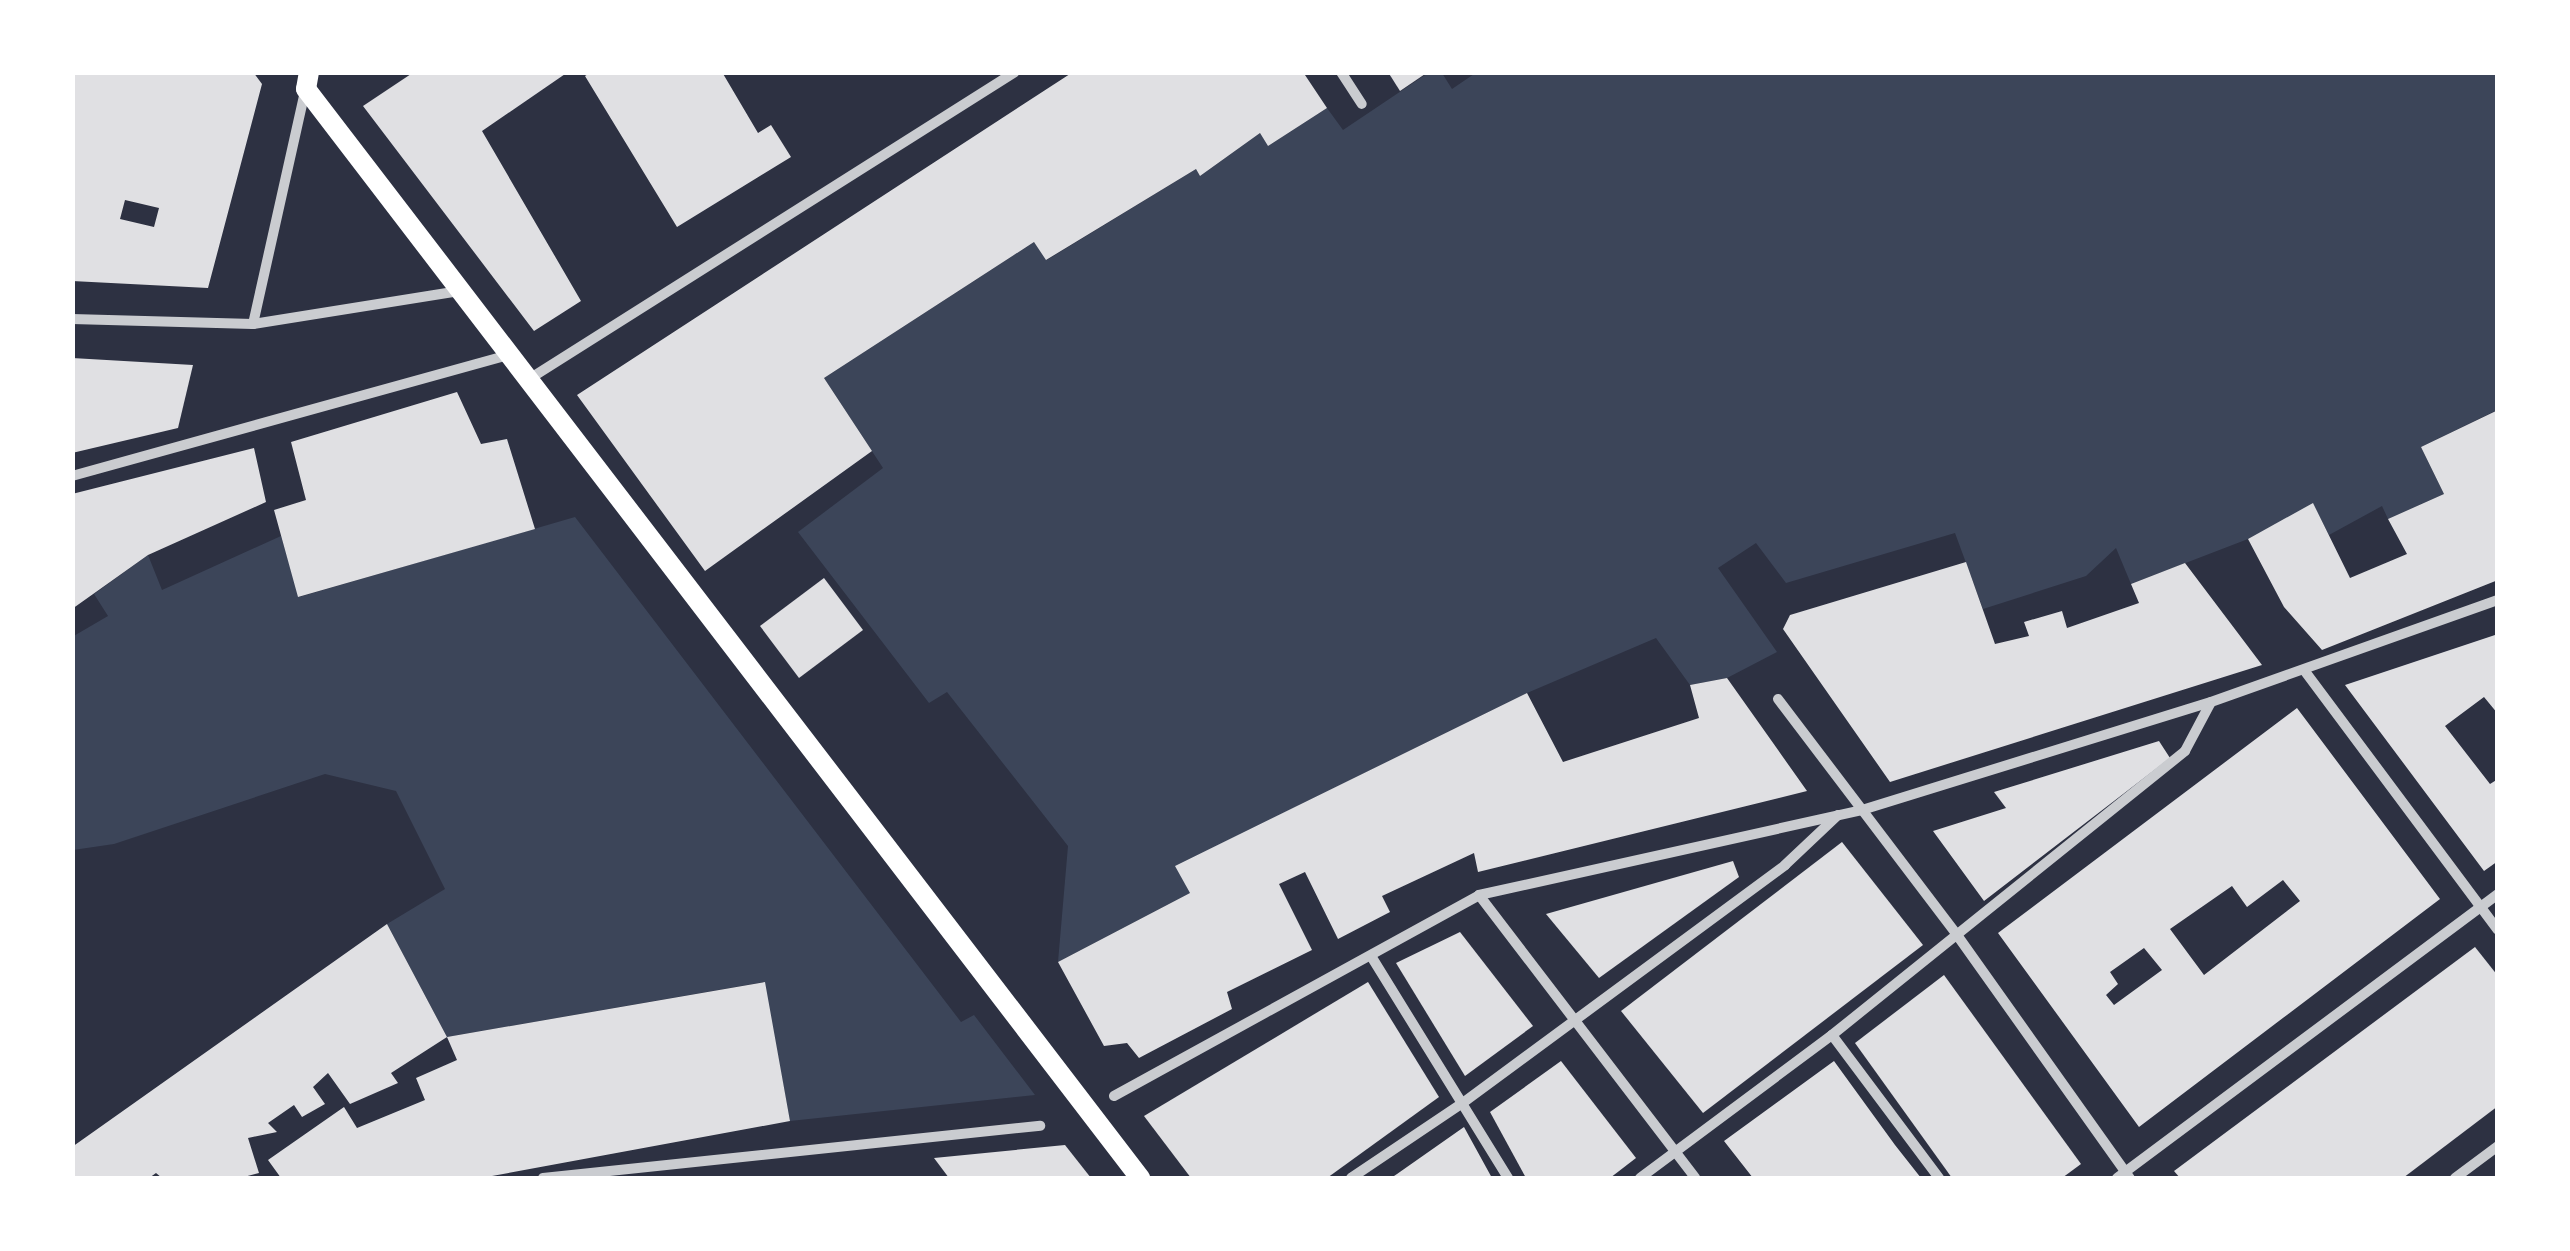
<!DOCTYPE html>
<style>
body{margin:0}
#map{position:relative;width:2570px;height:1251px;overflow:hidden;background:#2d3142;font-family:"Crimson Pro",serif}
div>[style]{position:absolute}
[style*='--x']{left:calc(var(--x)*1px);top:calc(var(--y)*1px);width:calc(var(--w)*1px);rotate:calc(var(--a)*1deg)}
.green>*{inset:0;background:#3c4559}
.building>*{inset:0;background:#e0e0e3}
.minor>*{height:10px;margin:-5px;padding:0 5px;transform-origin:5px;border-radius:5px;background:#caccd0}
.secondary>*{height:20px;margin:-10px;padding:0 10px;transform-origin:10px;border-radius:10px;background:#fff}
span{translate:-50% -50%;white-space:nowrap;text-align:center;line-height:1.15;-webkit-text-stroke:8px #fff;paint-order:stroke}
.frame{position:absolute;inset:0;border:75px solid #fff;pointer-events:none}
</style>
<div id="map">
<div class="green">
<div style="clip-path:polygon(1477px 72px,2497px 73px,2497px 410px,2421px 447px,2444px 494px,2388px 519px,2382px 506px,2329px 535px,2313px 504px,2248px 539px,2131px 584px,2116px 548px,2086px 576px,1983px 609px,1955px 533px,1786px 583px,1756px 543px,1718px 568px,1777px 652px,1727px 678px,1690px 685px,1656px 638px,1527px 693px,1176px 866px,1190px 893px,1058px 962px,1068px 846px,947px 692px,929px 703px,798px 532px,883px 468px,824px 378px,1034px 242px,1047px 260px,1196px 169px,1200px 176px,1260px 133px,1268px 146px,1327px 108px,1343px 130px,1428px 73px,1442px 73px,1452px 89px)"></div>
<div style="clip-path:polygon(575px 517px,961px 1022px,974px 1015px,1035px 1095px,790px 1121px,764px 982px,447px 1037px,387px 924px,445px 889px,396px 791px,325px 774px,114px 844px,73px 850px,72px 637px,108px 616px,94px 594px,148px 555px,162px 590px,281px 536px,299px 597px)"></div>
</div>
<div class="building">
<div style="clip-path:polygon(evenodd,75px 72px,253px 72px,262px 84px,208px 288px,72px 281px,75px 72px,125px 200px,159px 208px,154px 227px,120px 219px,125px 200px)"></div>
<div style="clip-path:polygon(414px 72px,568px 72px,482px 131px,581px 301px,534px 331px,363px 106px)"></div>
<div style="clip-path:polygon(591px 72px,722px 72px,758px 133px,771px 125px,791px 157px,677px 227px,585px 76px)"></div>
<div style="clip-path:polygon(1073px 72px,1303px 72px,1327px 108px,1268px 146px,1260px 133px,1200px 176px,1196px 169px,1046px 260px,1034px 242px,824px 378px,872px 451px,705px 571px,577px 395px)"></div>
<div style="clip-path:polygon(1388px 72px,1428px 72px,1400px 91px)"></div>
<div style="clip-path:polygon(72px 358px,193px 365px,178px 428px,72px 453px)"></div>
<div style="clip-path:polygon(457px 392px,481px 444px,507px 439px,535px 529px,298px 597px,274px 510px,306px 500px,291px 442px)"></div>
<div style="clip-path:polygon(2498px 410px,2498px 580px,2322px 650px,2284px 607px,2248px 539px,2313px 503px,2350px 578px,2407px 554px,2388px 519px,2444px 494px,2421px 447px)"></div>
<div style="clip-path:polygon(254px 448px,266px 502px,148px 555px,72px 609px,72px 494px)"></div>
<div style="clip-path:polygon(1966px 562px,1995px 644px,2029px 636px,2024px 622px,2062px 611px,2067px 628px,2139px 603px,2131px 584px,2185px 563px,2262px 665px,1890px 782px,1783px 629px,1790px 615px)"></div>
<div style="clip-path:polygon(824px 578px,863px 630px,799px 678px,760px 626px)"></div>
<div style="clip-path:polygon(2498px 634px,2498px 714px,2484px 697px,2445px 726px,2490px 784px,2498px 779px,2498px 861px,2484px 871px,2345px 685px)"></div>
<div style="clip-path:polygon(1727px 678px,1807px 791px,1478px 872px,1474px 853px,1382px 896px,1390px 912px,1338px 939px,1305px 872px,1279px 884px,1312px 950px,1227px 992px,1232px 1009px,1139px 1058px,1127px 1043px,1104px 1046px,1058px 962px,1190px 893px,1175px 866px,1527px 693px,1563px 762px,1699px 718px,1690px 685px)"></div>
<div style="clip-path:polygon(evenodd,2297px 708px,2440px 899px,2139px 1127px,1998px 933px,2297px 708px,2283px 880px,2300px 901px,2204px 975px,2170px 929px,2232px 886px,2247px 907px,2283px 880px,2297px 708px,2144px 948px,2162px 970px,2114px 1005px,2106px 995px,2118px 984px,2110px 972px,2144px 948px)"></div>
<div style="clip-path:polygon(2159px 741px,2170px 758px,1984px 901px,1933px 831px,2006px 808px,1994px 792px)"></div>
<div style="clip-path:polygon(1842px 842px,1923px 945px,1703px 1113px,1621px 1011px)"></div>
<div style="clip-path:polygon(1733px 861px,1739px 877px,1599px 978px,1546px 914px)"></div>
<div style="clip-path:polygon(387px 924px,447px 1037px,391px 1073px,398px 1083px,350px 1104px,328px 1073px,313px 1087px,325px 1104px,302px 1117px,294px 1105px,268px 1123px,277px 1132px,248px 1138px,259px 1173px,240px 1178px,162px 1178px,156px 1173px,149px 1178px,72px 1178px,72px 1147px)"></div>
<div style="clip-path:polygon(1460px 932px,1533px 1026px,1465px 1076px,1396px 963px)"></div>
<div style="clip-path:polygon(2475px 947px,2498px 976px,2498px 1106px,2403px 1178px,2180px 1178px,2174px 1171px)"></div>
<div style="clip-path:polygon(1944px 975px,2081px 1164px,2062px 1178px,1952px 1178px,1855px 1043px)"></div>
<div style="clip-path:polygon(765px 982px,790px 1121px,481px 1178px,281px 1178px,268px 1160px,344px 1107px,357px 1128px,425px 1100px,416px 1078px,457px 1060px,447px 1037px)"></div>
<div style="clip-path:polygon(1368px 982px,1439px 1097px,1327px 1178px,1191px 1178px,1144px 1116px)"></div>
<div style="clip-path:polygon(1561px 1061px,1636px 1158px,1610px 1178px,1526px 1178px,1490px 1112px)"></div>
<div style="clip-path:polygon(1834px 1061px,1895px 1145px,1921px 1178px,1753px 1178px,1724px 1141px)"></div>
<div style="clip-path:polygon(1464px 1127px,1492px 1178px,1391px 1178px,1397px 1174px)"></div>
<div style="clip-path:polygon(1065px 1145px,1091px 1178px,949px 1178px,934px 1158px)"></div>
</div>
<div class="minor">
<div style="--x:1341;--y:72;--w:38;--a:57"></div>
<div style="--x:72;--y:319;--w:181;--a:1.6"></div>
<div style="--x:253;--y:324;--w:209;--a:-9.1"></div>
<div style="--x:253;--y:324;--w:239;--a:-77.4"></div>
<div style="--x:526;--y:381;--w:578;--a:-32.29"></div>
<div style="--x:72;--y:476;--w:452;--a:-15.5"></div>
<div style="--x:2304;--y:670;--w:324;--a:53.3"></div>
<div style="--x:1778;--y:699;--w:296;--a:52.8"></div>
<div style="--x:1957;--y:935;--w:298;--a:54.6"></div>
<div style="--x:1479;--y:895;--w:356;--a:52.6"></div>
<div style="--x:1371;--y:956;--w:261;--a:58.3"></div>
<div style="--x:1832;--y:1035;--w:179;--a:53.2"></div>
<div style="--x:1114;--y:1096;--w:417;--a:-28.8"></div>
<div style="--x:1479;--y:895;--w:392;--a:-12.5"></div>
<div style="--x:1862;--y:810;--w:365;--a:-17.2"></div>
<div style="--x:2211;--y:702;--w:305;--a:-19.6"></div>
<div style="--x:543;--y:1178;--w:500;--a:-6"></div>
<div style="--x:1351;--y:1178;--w:136;--a:-33.9"></div>
<div style="--x:1464;--y:1102;--w:399;--a:-36.4"></div>
<div style="--x:1785;--y:865;--w:73;--a:-43.3"></div>
<div style="--x:1640;--y:1178;--w:239;--a:-36.7"></div>
<div style="--x:1832;--y:1035;--w:453;--a:-38.8"></div>
<div style="--x:2185;--y:751;--w:55;--a:-62"></div>
<div style="--x:2117;--y:1178;--w:475;--a:-36.7"></div>
<div style="--x:2455;--y:1178;--w:54;--a:-36.7"></div>
</div>
<div class="secondary">
<div style="--x:309;--y:72;--w:17;--a:100"></div>
<div style="--x:306;--y:89;--w:1372;--a:52.55"></div>
</div>
<div class="frame"></div>
</div>
